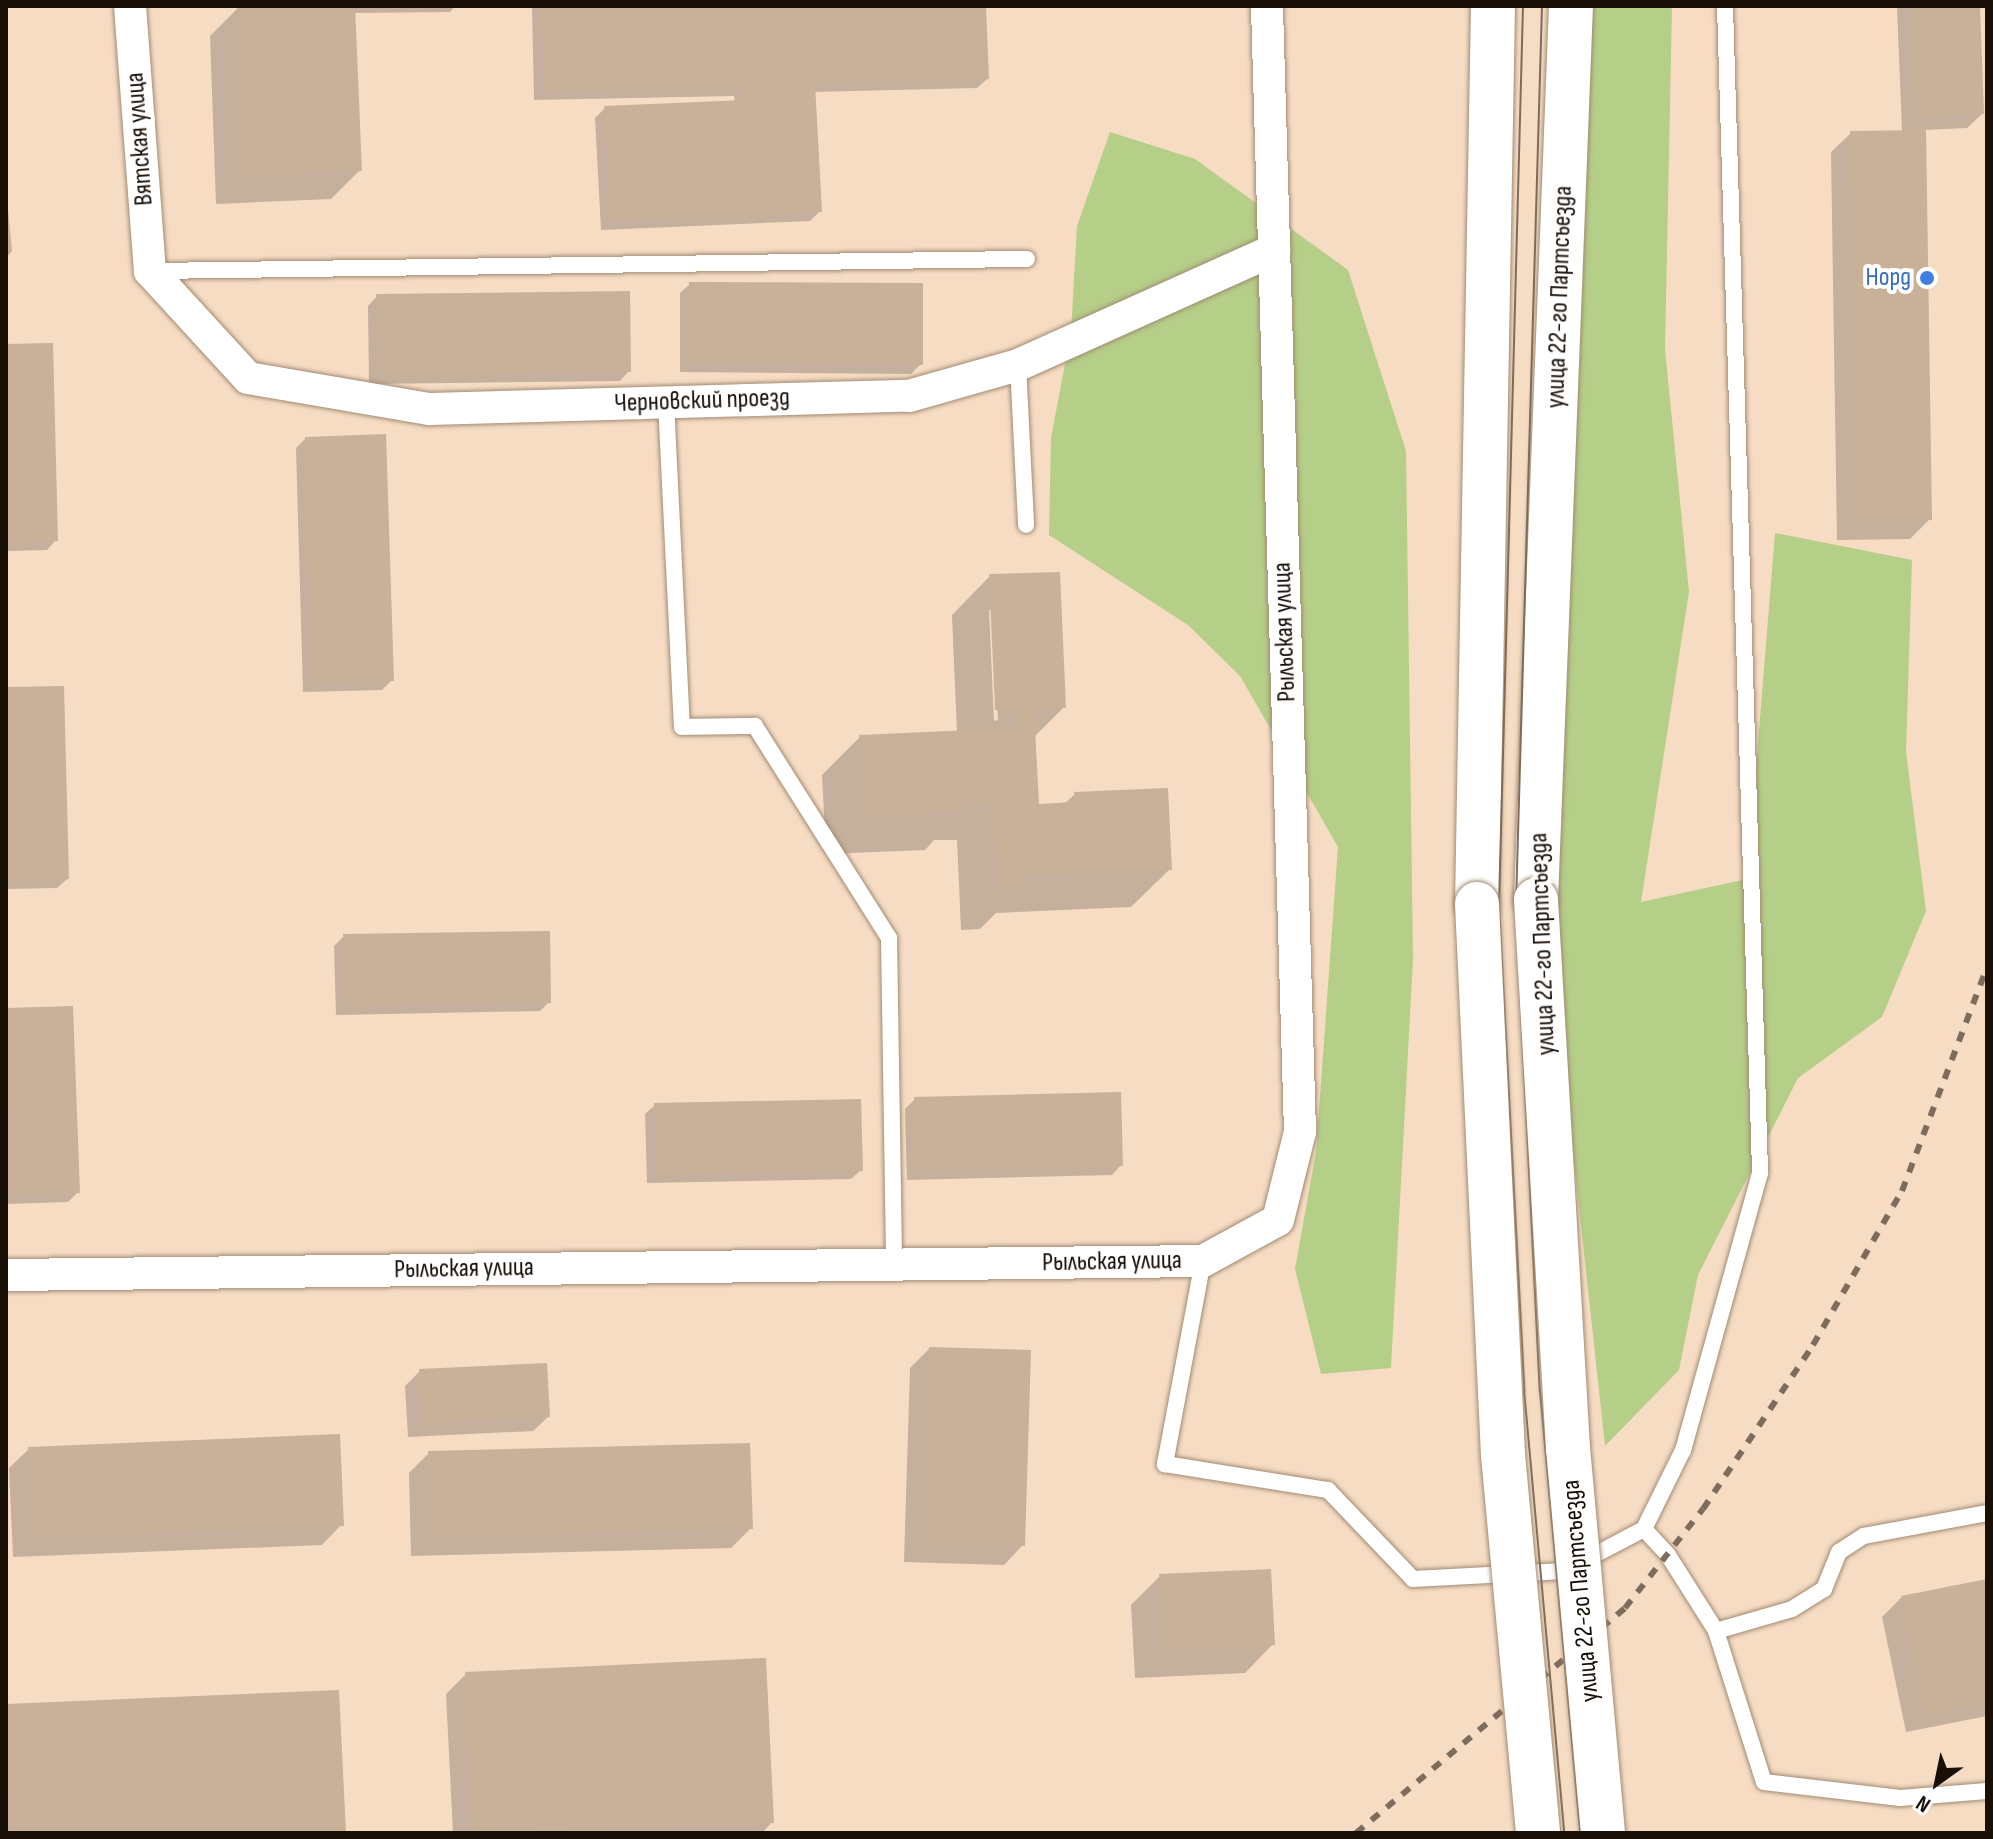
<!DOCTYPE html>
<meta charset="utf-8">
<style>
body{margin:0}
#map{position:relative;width:1993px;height:1839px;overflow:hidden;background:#f6dcc3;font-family:"Sofia Sans Condensed",sans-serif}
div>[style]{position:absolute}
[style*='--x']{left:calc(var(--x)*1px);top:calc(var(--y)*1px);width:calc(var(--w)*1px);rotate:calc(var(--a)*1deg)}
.green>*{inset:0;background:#b5ce88}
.shadow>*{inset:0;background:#0003}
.building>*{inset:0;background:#c9b098}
.roads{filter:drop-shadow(0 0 2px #a28b73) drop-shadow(0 0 2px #a28b73)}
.service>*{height:16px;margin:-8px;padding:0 8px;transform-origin:8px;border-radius:8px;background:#fff}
.minor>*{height:32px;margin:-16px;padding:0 16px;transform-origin:16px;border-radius:16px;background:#fff}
.secondary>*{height:44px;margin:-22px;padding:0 22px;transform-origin:22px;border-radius:22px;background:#fff}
.tram>*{height:2px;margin:-1px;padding:0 1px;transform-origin:1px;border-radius:1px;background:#7d6c5c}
.rail>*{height:6px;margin-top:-3px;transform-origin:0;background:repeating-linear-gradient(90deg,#7d6c5c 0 10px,transparent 0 20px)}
.bridges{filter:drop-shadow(0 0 2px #a28b73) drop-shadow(0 0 2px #a28b73)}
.secondary-bridge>*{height:44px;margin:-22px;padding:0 22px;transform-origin:22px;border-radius:22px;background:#fff}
.dots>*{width:22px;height:22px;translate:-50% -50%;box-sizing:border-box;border:4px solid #fff;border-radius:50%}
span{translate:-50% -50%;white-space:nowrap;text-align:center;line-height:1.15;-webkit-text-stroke:8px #fff;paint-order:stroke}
.street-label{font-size:26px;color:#180f07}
.shop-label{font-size:26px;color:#366cbe}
.right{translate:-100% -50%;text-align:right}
.frame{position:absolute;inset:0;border:8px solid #180f07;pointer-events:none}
.north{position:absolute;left:1897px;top:1743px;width:80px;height:80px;-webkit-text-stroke:6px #fff;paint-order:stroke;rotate:213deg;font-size:22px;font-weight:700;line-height:32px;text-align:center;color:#180f07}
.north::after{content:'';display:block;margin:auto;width:28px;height:36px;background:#180f07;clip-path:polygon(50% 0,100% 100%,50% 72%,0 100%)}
</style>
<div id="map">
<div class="green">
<div style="clip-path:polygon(1587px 6px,1672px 6px,1665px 349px,1689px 592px,1641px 902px,1747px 879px,1775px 533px,1912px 560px,1906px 752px,1926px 911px,1882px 1017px,1798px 1078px,1698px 1275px,1679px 1370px,1605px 1446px,1551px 949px)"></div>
<div style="clip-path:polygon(1110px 132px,1195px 159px,1348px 270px,1406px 451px,1413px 959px,1391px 1368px,1321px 1374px,1295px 1269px,1316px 1152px,1338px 847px,1240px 676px,1188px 625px,1049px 535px,1051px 438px,1071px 332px,1077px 226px)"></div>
</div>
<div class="shadow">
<div style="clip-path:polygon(455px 6px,450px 12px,353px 13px,360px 170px,331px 199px,216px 204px,210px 36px,238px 8px)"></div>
<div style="clip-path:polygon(984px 6px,987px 79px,977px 88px,813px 92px,820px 211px,810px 221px,601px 230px,595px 118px,605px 108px,735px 102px,734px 96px,534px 100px,532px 6px)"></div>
<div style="clip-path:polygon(1897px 6px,1978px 6px,1982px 114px,1967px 128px,1924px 130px,1930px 519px,1910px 539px,1837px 540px,1831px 152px,1851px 133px,1902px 132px)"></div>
<div style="clip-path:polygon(690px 284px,921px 364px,911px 374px,680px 372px,680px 293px)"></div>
<div style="clip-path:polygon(377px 296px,629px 371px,620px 381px,369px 384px,368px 306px)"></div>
<div style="clip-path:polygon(6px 346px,56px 540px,47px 550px,6px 551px)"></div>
<div style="clip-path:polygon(305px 439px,392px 680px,382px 690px,303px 692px,296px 448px)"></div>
<div style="clip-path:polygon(evenodd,990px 576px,1064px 707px,1034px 737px,1037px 806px,1063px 805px,1075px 794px,1170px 869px,1131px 907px,996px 913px,980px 929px,961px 930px,957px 840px,934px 840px,925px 850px,826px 854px,822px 775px,860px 737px,957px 733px,952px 615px,990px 576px,989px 610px,993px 610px,998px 720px,994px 721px,989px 610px)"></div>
<div style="clip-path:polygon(6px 689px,67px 879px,57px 888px,6px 889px)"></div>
<div style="clip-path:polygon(344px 936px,549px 1002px,540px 1011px,336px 1015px,334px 946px)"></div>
<div style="clip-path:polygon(71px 1008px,78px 1192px,68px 1202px,6px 1204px,6px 1010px)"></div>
<div style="clip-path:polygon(915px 1099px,1121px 1165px,1112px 1175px,907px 1180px,905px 1109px)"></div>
<div style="clip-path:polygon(655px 1105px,861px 1170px,851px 1179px,647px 1183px,645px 1114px)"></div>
<div style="clip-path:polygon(929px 1349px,1023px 1545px,1004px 1565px,904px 1562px,910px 1368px)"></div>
<div style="clip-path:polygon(420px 1371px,548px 1417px,533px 1431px,408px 1437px,405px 1386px)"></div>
<div style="clip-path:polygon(29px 1449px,341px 1525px,322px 1545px,13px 1557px,9px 1468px)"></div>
<div style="clip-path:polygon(429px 1453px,751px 1528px,731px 1548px,411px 1556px,409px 1473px)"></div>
<div style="clip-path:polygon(1160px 1576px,1273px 1644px,1245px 1673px,1135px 1678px,1131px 1605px)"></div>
<div style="clip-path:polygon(1987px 1581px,1987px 1716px,1906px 1732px,1882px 1617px,1902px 1597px)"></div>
<div style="clip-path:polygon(466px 1674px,772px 1822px,762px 1833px,453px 1833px,446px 1694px)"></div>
<div style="clip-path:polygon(337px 1692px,344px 1833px,6px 1833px,6px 1706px)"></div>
</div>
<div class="building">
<div style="clip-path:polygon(237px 6px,355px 6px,362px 171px,244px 176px)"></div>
<div style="clip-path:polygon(540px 6px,986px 6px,989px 79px,815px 83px,822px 212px,610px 221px,604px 106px,744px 100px,743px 87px,543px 92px)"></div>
<div style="clip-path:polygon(1912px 6px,1980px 6px,1984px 114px,1916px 117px)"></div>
<div style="clip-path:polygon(1926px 130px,1932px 520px,1856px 521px,1850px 131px)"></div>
<div style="clip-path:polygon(6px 188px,12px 251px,6px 258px)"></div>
<div style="clip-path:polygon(689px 282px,923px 283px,923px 365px,689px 363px)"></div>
<div style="clip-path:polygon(630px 291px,631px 372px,377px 375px,376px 294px)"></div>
<div style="clip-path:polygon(53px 343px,58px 541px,6px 542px,6px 344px)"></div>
<div style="clip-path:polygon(386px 434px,394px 681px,312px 683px,305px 437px)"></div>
<div style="clip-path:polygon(1060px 572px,1066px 708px,1034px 709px,1039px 804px,1074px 802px,1074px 792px,1168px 788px,1172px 870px,1019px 876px,1020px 892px,998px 893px,995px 802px,964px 803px,965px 812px,863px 816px,859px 735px,1017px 728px,1016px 710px,995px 710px,989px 574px)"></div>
<div style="clip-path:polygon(64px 686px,69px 879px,6px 881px,6px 687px)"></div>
<div style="clip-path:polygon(550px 931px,551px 1003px,344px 1006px,343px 934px)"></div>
<div style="clip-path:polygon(73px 1006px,80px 1193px,10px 1196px,6px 1008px)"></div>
<div style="clip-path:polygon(1121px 1092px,1123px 1166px,915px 1171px,914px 1097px)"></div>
<div style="clip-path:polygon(861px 1099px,863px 1171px,656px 1174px,654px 1103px)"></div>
<div style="clip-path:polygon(929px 1347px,1031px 1350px,1025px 1546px,923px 1543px)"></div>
<div style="clip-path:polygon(547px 1363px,550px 1417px,422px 1423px,419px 1369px)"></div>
<div style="clip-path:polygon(340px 1434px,344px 1526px,32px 1538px,28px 1447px)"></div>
<div style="clip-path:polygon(750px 1443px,753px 1529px,430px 1537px,428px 1451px)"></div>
<div style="clip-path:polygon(1271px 1569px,1275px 1645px,1163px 1650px,1159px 1574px)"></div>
<div style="clip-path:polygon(1987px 1579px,1987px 1702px,1926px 1714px,1901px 1596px)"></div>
<div style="clip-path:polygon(766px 1658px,774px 1823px,473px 1833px,465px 1672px)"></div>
<div style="clip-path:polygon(339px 1690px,346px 1833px,9px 1833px,6px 1704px)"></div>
</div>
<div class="roads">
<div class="service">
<div style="--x:1725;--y:6;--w:1168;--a:88.28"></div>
<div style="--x:1760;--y:1173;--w:288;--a:105.5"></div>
<div style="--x:1683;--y:1450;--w:88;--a:116.3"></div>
<div style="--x:1644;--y:1529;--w:35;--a:47"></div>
<div style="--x:1668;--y:1555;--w:90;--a:57.7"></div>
<div style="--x:1716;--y:1631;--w:158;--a:72.4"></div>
<div style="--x:1764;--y:1782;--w:137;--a:6.7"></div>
<div style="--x:1900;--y:1798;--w:87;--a:-4.6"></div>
<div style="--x:152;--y:271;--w:875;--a:-0.79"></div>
<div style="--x:1018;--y:365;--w:160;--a:87.1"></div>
<div style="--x:666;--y:402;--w:325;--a:87.2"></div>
<div style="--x:682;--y:727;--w:73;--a:-0.8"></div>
<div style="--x:755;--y:726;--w:251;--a:57.7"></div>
<div style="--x:889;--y:938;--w:327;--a:89.1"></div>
<div style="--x:1203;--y:1261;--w:207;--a:100.6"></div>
<div style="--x:1165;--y:1464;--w:165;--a:9.1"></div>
<div style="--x:1328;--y:1490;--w:123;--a:46.3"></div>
<div style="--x:1413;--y:1579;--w:151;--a:-3"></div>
<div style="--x:1564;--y:1571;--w:90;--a:-27.7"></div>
<div style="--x:1716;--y:1631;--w:79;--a:-16.1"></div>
<div style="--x:1792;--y:1609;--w:38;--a:-32"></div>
<div style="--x:1824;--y:1589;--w:40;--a:-68"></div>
<div style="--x:1839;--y:1552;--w:30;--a:-33"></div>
<div style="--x:1864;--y:1536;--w:125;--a:-10.6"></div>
</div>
<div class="minor">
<div style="--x:130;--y:6;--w:266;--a:85.7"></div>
<div style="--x:150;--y:271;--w:145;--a:47.5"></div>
<div style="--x:248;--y:378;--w:185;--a:9.7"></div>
<div style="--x:430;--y:409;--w:479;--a:-1.6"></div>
<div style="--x:909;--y:396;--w:113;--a:-15.9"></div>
<div style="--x:1018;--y:365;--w:281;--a:-24.2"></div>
<div style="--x:6;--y:1275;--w:1197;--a:-0.67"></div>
<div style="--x:1203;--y:1261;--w:85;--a:-28.7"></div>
<div style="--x:1278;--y:1220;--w:91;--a:-76"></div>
<div style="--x:1300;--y:1132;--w:1126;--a:-91.68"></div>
</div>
<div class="secondary">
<div style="--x:1536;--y:900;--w:895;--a:-87.76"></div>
<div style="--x:1477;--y:904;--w:898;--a:-88.98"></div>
</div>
</div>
<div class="tram">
<div style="--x:1523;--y:6;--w:899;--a:91.53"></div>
<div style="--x:1499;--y:905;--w:486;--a:87"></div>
<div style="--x:1524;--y:1390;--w:445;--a:84.8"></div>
<div style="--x:1542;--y:6;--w:899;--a:91.66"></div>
<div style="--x:1516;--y:905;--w:487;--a:87.2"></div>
<div style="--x:1540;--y:1391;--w:444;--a:84.8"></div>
</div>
<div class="rail">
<div style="--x:1356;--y:1833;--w:351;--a:-39.9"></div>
<div style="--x:1625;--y:1608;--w:126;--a:-51.8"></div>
<div style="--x:1703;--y:1509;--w:197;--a:-56.1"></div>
<div style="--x:1813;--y:1345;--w:178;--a:-60"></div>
<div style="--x:1902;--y:1191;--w:240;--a:-69.2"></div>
</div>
<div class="bridges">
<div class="secondary-bridge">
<div style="--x:1536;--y:900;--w:549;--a:86.66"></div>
<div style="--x:1568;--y:1448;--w:387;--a:84.8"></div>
<div style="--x:1477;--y:904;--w:552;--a:87.3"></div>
<div style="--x:1503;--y:1455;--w:380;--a:84.7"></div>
</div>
</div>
<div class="dots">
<div style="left:1927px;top:278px;background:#3f7fe0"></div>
</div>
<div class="street-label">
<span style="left:140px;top:139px;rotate:-94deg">Вятская улица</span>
<span style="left:1560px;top:297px;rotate:-88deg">улица 22-го Партсъезда</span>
<span style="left:702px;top:401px;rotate:-2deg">Черновский проезд</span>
<span style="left:1285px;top:632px;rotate:-92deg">Рыльская улица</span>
<span style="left:1543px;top:944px;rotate:-92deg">улица 22-го Партсъезда</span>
<span style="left:1112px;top:1262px;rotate:-1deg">Рыльская улица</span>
<span style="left:464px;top:1269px;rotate:-1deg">Рыльская улица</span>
<span style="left:1581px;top:1591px;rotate:-95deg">улица 22-го Партсъезда</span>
</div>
<div class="shop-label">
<span class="right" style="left:1911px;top:278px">Норд</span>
</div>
<div class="frame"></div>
<div class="north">N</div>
</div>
